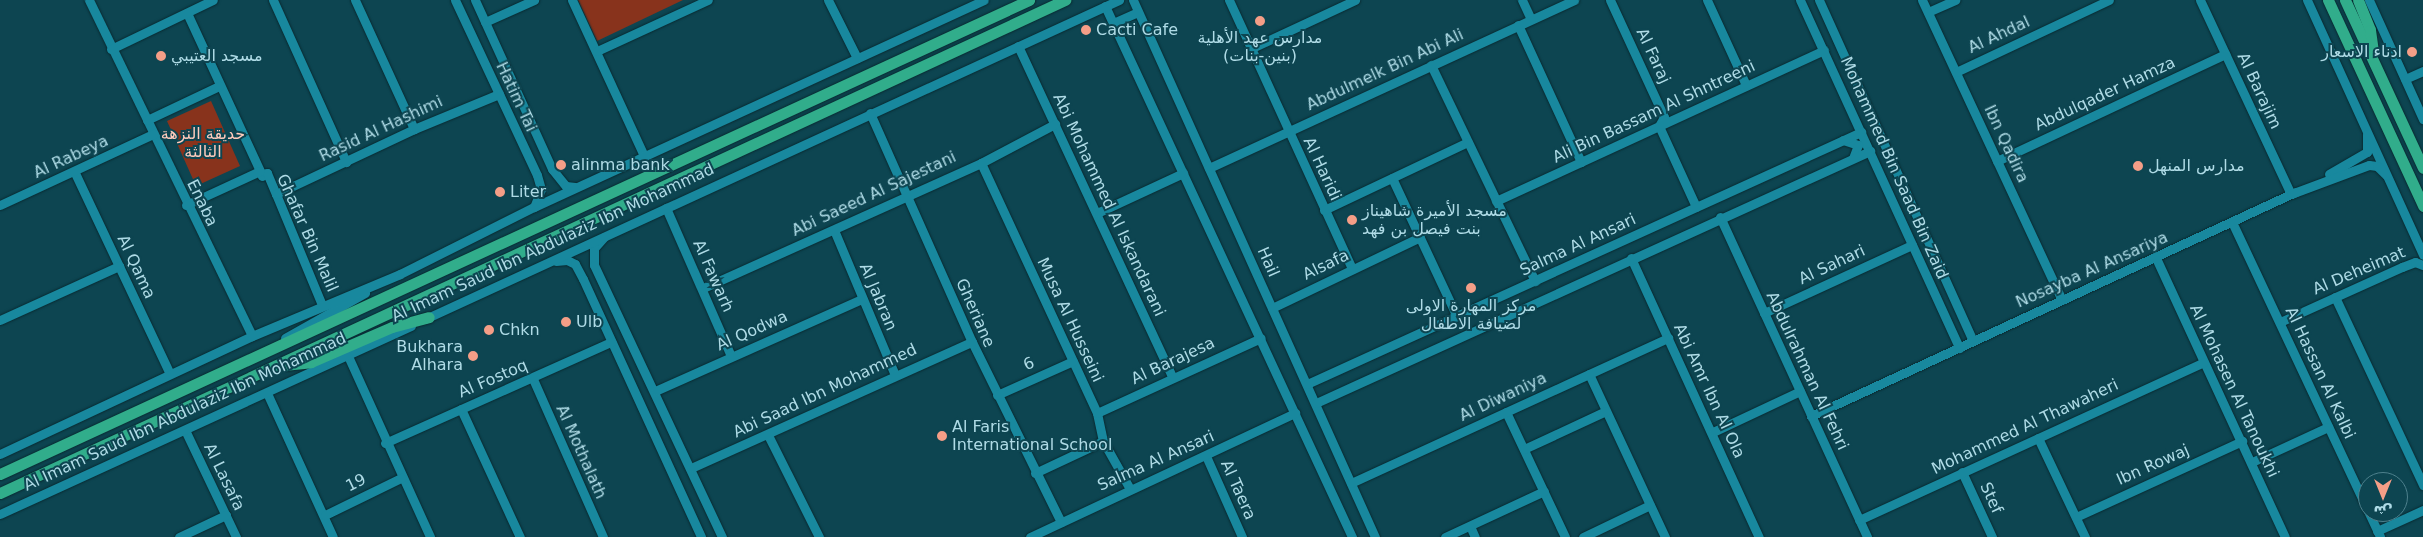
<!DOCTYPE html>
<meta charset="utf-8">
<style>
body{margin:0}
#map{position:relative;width:2423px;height:537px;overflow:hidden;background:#0d4551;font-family:"DejaVu Sans",Cairo,sans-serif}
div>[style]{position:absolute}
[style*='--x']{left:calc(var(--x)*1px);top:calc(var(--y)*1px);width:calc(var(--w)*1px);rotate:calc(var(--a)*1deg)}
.green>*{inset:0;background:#88331c}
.roads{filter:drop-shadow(0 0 1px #092930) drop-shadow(0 0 1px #092930)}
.minor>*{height:9px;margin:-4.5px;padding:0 4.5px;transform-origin:4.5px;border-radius:4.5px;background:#18889e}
.major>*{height:11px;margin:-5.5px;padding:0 5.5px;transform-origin:5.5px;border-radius:5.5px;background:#31ad8b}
.dots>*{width:14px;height:14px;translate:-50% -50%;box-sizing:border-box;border:2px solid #0d4551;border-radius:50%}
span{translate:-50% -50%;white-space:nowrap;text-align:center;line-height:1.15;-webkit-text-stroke:4px #0d4551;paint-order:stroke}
.poi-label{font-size:16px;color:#afdbe6}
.left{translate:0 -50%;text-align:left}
.right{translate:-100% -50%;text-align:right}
.street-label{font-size:16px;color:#afdbe6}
.park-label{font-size:16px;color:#ffcbbc}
.north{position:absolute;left:2358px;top:472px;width:50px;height:50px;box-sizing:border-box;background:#0d4551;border:1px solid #4e818d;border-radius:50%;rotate:180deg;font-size:14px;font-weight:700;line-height:20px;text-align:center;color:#afdbe6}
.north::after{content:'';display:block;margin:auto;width:18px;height:22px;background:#f49e87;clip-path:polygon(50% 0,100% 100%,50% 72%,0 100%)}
</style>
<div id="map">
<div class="green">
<div style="clip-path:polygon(578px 0,683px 0,597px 41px)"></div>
<div style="clip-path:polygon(211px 101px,240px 166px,196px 186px,167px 121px)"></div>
</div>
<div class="roads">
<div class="minor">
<div style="--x:89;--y:0;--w:373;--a:64.1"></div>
<div style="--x:273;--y:0;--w:178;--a:65.7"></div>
<div style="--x:355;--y:0;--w:142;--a:65.4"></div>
<div style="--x:455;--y:0;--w:193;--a:64.9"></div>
<div style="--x:537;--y:175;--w:15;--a:74"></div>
<div style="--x:541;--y:189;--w:19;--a:111"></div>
<div style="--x:475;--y:0;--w:186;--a:65.5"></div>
<div style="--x:552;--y:169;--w:22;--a:51"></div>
<div style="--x:566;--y:186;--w:9;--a:6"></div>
<div style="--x:572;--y:0;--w:172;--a:65.2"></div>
<div style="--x:828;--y:0;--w:65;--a:63.4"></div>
<div style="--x:1133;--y:0;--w:589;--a:65.74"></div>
<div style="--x:1229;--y:0;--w:296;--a:65.4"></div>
<div style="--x:1522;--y:0;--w:21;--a:65"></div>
<div style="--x:1610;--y:0;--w:129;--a:65.2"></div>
<div style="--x:1664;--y:117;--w:10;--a:119"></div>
<div style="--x:1659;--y:126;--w:89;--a:65.4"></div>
<div style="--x:1707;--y:0;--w:94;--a:65.4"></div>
<div style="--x:1800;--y:0;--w:383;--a:65.4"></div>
<div style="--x:1819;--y:0;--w:374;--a:65.7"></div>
<div style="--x:1922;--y:0;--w:331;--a:65"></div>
<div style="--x:2200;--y:0;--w:214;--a:64.9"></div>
<div style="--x:2291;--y:194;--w:5;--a:-22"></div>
<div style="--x:2307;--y:0;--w:280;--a:65.5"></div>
<div style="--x:2369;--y:0;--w:131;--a:65.6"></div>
<div style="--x:1105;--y:6;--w:586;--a:65.05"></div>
<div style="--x:1928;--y:12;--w:30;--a:-24"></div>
<div style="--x:187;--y:13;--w:174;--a:65.2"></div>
<div style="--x:260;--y:171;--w:5;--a:68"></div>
<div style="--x:262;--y:176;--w:6;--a:-31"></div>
<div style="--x:267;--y:173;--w:23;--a:67"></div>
<div style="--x:276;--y:194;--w:120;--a:67.5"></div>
<div style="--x:485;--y:22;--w:54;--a:-24.2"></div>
<div style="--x:1113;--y:23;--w:27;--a:-24"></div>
<div style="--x:1518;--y:25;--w:151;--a:65.3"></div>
<div style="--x:1018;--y:46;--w:365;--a:65"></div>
<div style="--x:111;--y:49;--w:113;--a:-25.7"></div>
<div style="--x:1250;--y:49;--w:116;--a:-25"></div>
<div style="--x:597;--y:51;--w:122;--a:-24.7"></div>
<div style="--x:1431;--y:65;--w:240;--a:64.3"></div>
<div style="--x:1956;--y:72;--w:169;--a:-25.2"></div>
<div style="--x:2405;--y:79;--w:20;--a:-24"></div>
<div style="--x:870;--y:113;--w:251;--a:66"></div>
<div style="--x:972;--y:342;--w:201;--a:63.7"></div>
<div style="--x:147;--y:120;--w:80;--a:-25.3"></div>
<div style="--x:1843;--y:140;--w:16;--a:18"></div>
<div style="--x:1858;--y:145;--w:14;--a:111"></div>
<div style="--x:1997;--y:161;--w:252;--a:-25.1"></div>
<div style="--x:981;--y:163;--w:276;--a:65.1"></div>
<div style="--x:1097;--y:413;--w:29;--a:78"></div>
<div style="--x:1103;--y:441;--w:55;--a:60.6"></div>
<div style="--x:1209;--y:168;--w:402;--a:-24.7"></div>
<div style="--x:75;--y:173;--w:222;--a:64.7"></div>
<div style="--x:2329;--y:174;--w:44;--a:-30.1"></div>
<div style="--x:2367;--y:152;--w:18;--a:-90"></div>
<div style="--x:1392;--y:178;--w:153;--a:64.9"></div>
<div style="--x:276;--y:194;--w:153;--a:-25.2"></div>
<div style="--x:414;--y:129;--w:92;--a:-22.4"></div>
<div style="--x:1496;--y:201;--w:361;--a:-24.7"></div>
<div style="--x:0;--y:205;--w:169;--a:-24.9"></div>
<div style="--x:186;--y:205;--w:81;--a:-24.7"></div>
<div style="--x:666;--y:208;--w:162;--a:66.3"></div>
<div style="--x:1324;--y:210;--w:159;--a:-25.3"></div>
<div style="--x:1097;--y:213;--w:95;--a:-24.9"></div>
<div style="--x:1720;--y:217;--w:352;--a:65.3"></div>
<div style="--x:2232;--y:222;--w:348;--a:64.8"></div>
<div style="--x:834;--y:230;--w:157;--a:67.2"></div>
<div style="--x:604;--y:237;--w:15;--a:132"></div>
<div style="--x:594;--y:248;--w:17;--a:90"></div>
<div style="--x:594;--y:265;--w:301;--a:64.8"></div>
<div style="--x:1631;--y:258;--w:307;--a:65.4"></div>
<div style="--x:2156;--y:258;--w:307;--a:65.2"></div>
<div style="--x:556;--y:261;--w:11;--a:-5"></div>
<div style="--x:567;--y:260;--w:9;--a:27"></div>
<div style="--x:575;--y:264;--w:17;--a:62"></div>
<div style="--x:583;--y:279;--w:284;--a:65.4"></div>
<div style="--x:703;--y:288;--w:305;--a:-24.2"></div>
<div style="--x:981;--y:163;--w:84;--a:-27.8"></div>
<div style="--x:2335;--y:297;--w:208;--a:64.9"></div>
<div style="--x:1272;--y:308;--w:164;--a:-25.6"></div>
<div style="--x:1764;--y:313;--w:163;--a:-24.7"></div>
<div style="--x:425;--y:319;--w:764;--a:-24.69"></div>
<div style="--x:0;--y:320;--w:131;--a:-24.4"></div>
<div style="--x:2280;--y:322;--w:134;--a:-24.3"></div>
<div style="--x:2402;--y:267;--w:14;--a:-21"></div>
<div style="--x:2415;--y:262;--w:9;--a:21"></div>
<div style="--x:285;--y:338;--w:92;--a:-29.4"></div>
<div style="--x:348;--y:356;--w:199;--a:65.6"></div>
<div style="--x:1589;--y:374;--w:180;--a:65"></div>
<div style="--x:533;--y:379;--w:173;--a:66.1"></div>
<div style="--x:1307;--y:384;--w:609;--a:-24.46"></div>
<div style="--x:655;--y:391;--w:227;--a:-24"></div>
<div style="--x:267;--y:393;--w:158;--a:65.4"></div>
<div style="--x:997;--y:395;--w:83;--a:-24.1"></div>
<div style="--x:1316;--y:403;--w:609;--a:-24.46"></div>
<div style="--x:461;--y:409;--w:141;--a:65.3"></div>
<div style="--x:1506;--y:412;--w:138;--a:64.7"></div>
<div style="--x:1097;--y:413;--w:180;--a:-24.6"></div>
<div style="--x:1811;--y:416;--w:529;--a:-24.82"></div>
<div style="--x:2291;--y:194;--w:83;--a:-20.4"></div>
<div style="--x:2369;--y:165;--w:8;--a:7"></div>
<div style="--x:2377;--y:166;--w:13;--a:45"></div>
<div style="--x:185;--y:430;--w:119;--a:64.5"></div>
<div style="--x:1713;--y:432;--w:96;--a:-25.2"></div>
<div style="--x:768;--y:435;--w:114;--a:63.4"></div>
<div style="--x:2038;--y:438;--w:110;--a:64.6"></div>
<div style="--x:385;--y:443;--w:248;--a:-24.1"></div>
<div style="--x:1524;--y:449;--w:90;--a:-24.9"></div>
<div style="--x:0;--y:454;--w:278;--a:-25.1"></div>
<div style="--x:252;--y:336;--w:160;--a:-22.7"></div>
<div style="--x:400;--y:274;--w:150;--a:-26.6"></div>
<div style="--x:534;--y:207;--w:495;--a:-24.7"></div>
<div style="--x:1206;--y:456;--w:89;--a:66"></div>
<div style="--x:2252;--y:462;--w:84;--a:-24.7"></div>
<div style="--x:691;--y:468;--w:308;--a:-24.2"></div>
<div style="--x:1962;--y:472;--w:72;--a:65.2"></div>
<div style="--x:1035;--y:473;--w:75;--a:-25.2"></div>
<div style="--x:1351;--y:483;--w:349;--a:-24.6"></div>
<div style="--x:0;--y:514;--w:452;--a:-24.6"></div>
<div style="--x:325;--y:515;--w:85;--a:-26"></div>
<div style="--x:2076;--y:517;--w:183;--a:-24.6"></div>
<div style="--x:1859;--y:520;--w:379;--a:-24.6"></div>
<div style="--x:1470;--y:526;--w:12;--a:66"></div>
<div style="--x:2377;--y:531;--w:51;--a:-24.5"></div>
<div style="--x:179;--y:537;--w:52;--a:-25.1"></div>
<div style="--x:1030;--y:537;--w:293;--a:-25.1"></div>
<div style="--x:1445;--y:537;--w:109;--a:-24.9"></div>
<div style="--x:1583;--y:537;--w:74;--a:-25.5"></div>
</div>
<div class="major">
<div style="--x:2328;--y:0;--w:227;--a:65.2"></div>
<div style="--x:2345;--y:0;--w:185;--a:65.1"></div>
<div style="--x:2358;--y:0;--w:32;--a:68"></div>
<div style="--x:2370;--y:30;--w:22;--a:82"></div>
<div style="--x:284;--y:365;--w:27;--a:-6"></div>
<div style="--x:311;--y:362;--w:88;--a:-23.4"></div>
<div style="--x:392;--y:327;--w:38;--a:-15"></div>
<div style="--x:0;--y:474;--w:1133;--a:-24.73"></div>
<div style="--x:0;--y:493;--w:1174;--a:-24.84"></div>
</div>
</div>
<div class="dots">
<div style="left:1260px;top:21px;background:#f49e87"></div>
<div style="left:1086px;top:30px;background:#f49e87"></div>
<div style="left:2412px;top:52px;background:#f49e87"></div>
<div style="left:161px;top:56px;background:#f49e87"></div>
<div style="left:561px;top:165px;background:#f49e87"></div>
<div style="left:2138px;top:166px;background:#f49e87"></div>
<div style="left:500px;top:192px;background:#f49e87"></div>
<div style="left:1352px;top:220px;background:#f49e87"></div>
<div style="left:1471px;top:288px;background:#f49e87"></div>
<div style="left:566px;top:322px;background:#f49e87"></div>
<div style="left:489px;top:330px;background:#f49e87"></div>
<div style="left:473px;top:356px;background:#f49e87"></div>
<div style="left:942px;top:436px;background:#f49e87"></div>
</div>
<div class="poi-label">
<span class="left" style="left:1096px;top:30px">Cacti Cafe</span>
<span style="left:1260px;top:47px">مدارس عهد الأهلية<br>(بنين-بنات)</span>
<span class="right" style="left:2402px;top:52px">ادناء الاسعار</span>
<span class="left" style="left:171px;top:56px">مسجد العتيبي</span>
<span class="left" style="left:571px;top:165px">alinma bank</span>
<span class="left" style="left:2148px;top:166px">مدارس المنهل</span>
<span class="left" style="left:510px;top:192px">Liter</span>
<span class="left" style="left:1362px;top:220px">مسجد الأميرة شاهيناز<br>بنت فيصل بن فهد</span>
<span style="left:1471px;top:315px">مركز المهارة الاولى<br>لضيافة الاطفال</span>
<span class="left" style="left:576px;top:322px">Ulb</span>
<span class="left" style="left:499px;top:330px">Chkn</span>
<span class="right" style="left:463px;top:356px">Bukhara<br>Alhara</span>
<span class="left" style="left:952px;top:436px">Al Faris<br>International School</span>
</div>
<div class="street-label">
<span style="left:1999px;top:35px;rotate:-25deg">Al Ahdal</span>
<span style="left:1653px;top:56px;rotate:65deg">Al Faraj</span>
<span style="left:1385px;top:70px;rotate:-25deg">Abdulmelk Bin Abi Ali</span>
<span style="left:2259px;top:91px;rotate:65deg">Al Barajim</span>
<span style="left:2105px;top:94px;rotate:-25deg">Abdulqader Hamza</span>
<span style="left:516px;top:97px;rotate:65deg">Hatim Tai</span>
<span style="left:1654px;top:112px;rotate:-25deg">Ali Bin Bassam Al Shntreeni</span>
<span style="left:381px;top:129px;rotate:-25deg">Rasid Al Hashimi</span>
<span style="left:2006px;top:144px;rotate:65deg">Ibn Qadira</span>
<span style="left:71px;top:157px;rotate:-25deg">Al Rabeya</span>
<span style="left:1894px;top:168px;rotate:66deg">Mohammed Bin Saad Bin Zaid</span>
<span style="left:1322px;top:169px;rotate:65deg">Al Haridi</span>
<span style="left:874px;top:194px;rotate:-25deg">Abi Saeed Al Sajestani</span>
<span style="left:202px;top:203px;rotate:64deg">Enaba</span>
<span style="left:1109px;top:205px;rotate:65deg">Abi Mohammed Al Iskandarani</span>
<span style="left:307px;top:233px;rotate:66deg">Ghafar Bin Malil</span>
<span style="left:553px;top:243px;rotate:-25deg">Al Imam Saud Ibn Abdulaziz Ibn Mohammad</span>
<span style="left:1578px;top:245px;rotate:-25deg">Salma Al Ansari</span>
<span style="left:1268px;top:262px;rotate:66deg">Hail</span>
<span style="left:1326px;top:265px;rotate:-26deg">Alsafa</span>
<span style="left:1832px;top:265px;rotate:-25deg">Al Sahari</span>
<span style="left:136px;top:267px;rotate:65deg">Al Qama</span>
<span style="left:2092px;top:270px;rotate:-24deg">Nosayba Al Ansariya</span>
<span style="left:2359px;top:271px;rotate:-23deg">Al Deheimat</span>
<span style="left:713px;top:276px;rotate:66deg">Al Fawarh</span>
<span style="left:878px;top:297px;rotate:67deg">Al Jabran</span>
<span style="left:975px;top:313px;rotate:66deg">Gheriane</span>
<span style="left:1070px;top:320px;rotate:65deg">Musa Al Husseini</span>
<span style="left:752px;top:331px;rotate:-24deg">Al Qodwa</span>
<span style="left:1173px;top:361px;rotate:-25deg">Al Barajesa</span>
<span style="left:1029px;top:364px;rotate:-24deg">6</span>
<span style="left:1807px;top:371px;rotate:65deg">Abdulrahman Al Fehri</span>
<span style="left:2320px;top:373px;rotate:65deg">Al Hassan Al Kalbi</span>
<span style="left:493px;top:379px;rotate:-23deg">Al Fostoq</span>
<span style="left:825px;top:391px;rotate:-25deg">Abi Saad Ibn Mohammed</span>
<span style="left:1709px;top:391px;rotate:65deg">Abi Amr Ibn Al Ola</span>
<span style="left:2234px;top:391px;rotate:65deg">Al Mohasen Al Tanoukhi</span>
<span style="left:1503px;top:397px;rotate:-25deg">Al Diwaniya</span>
<span style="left:185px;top:412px;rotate:-25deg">Al Imam Saud Ibn Abdulaziz Ibn Mohammad</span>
<span style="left:2025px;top:427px;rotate:-25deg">Mohammed Al Thawaheri</span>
<span style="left:581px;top:452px;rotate:66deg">Al Mothalath</span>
<span style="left:1156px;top:461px;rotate:-24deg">Salma Al Ansari</span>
<span style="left:2153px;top:465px;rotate:-24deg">Ibn Rowaj</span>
<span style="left:224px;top:477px;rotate:64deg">Al Lasafa</span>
<span style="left:356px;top:483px;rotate:-26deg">19</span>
<span style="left:1238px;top:490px;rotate:66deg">Al Taera</span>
<span style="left:1991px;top:498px;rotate:65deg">Stef</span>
</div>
<div class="park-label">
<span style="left:203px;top:143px">حديقة النزهة<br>الثالثة</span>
</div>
<div class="north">ش</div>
</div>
